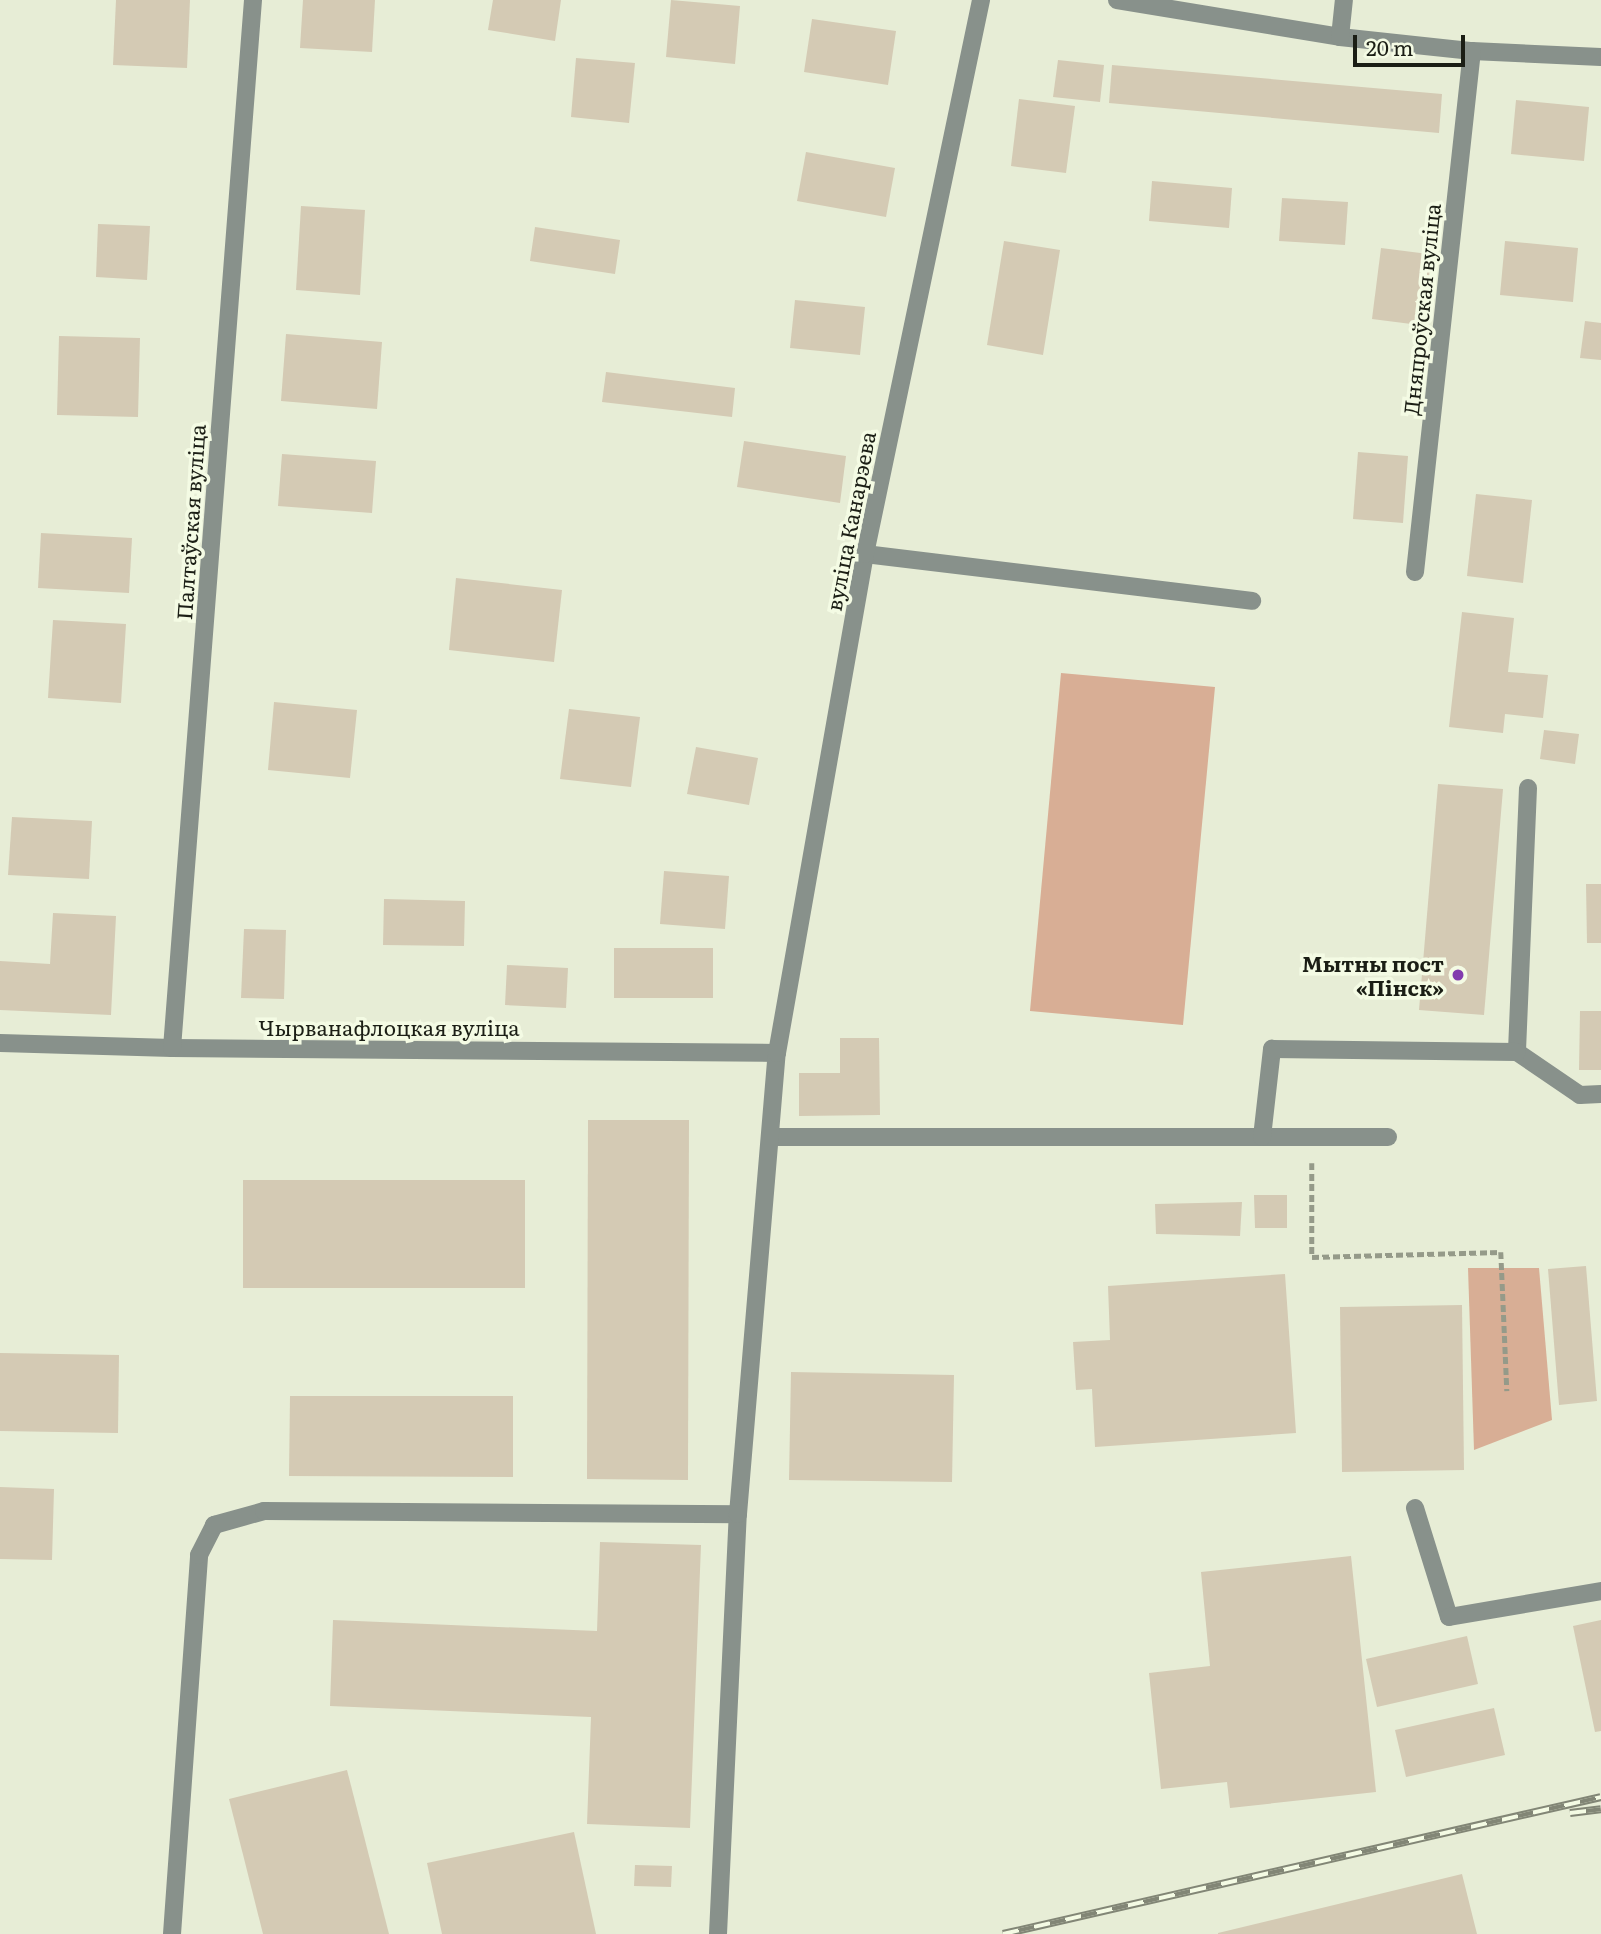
<!DOCTYPE html>
<meta charset="utf-8">
<style>
body{margin:0}
#map{position:relative;width:1601px;height:1934px;overflow:hidden;background:#e7edd6;font-family:Literata,serif}
div>[style]{position:absolute}
[style*='--x']{left:calc(var(--x)*1px);top:calc(var(--y)*1px);width:calc(var(--w)*1px);rotate:calc(var(--a)*1deg)}
.green>*{inset:0;background:#d8ae95}
.building>*{inset:0;background:#d4cab4}
.path>*{height:4.5px;margin-top:-2.25px;transform-origin:0;background:repeating-linear-gradient(90deg,#959a89 0 7px,transparent 0 10.5px)}
.minor>*{height:18px;margin:-9px;padding:0 9px;transform-origin:9px;border-radius:9px;background:#88918b}
.rail>*{height:8px;margin-top:-4px;transform-origin:0;background:repeating-linear-gradient(90deg,#f4fbe4 0 16px,#828676 0 32px);box-sizing:border-box;border-block:2px solid #828676}
.dots>*{width:19px;height:19px;translate:-50% -50%;box-sizing:border-box;border:4px solid #f4fbe4;border-radius:50%}
span{translate:-50% -50%;white-space:nowrap;text-align:center;line-height:1.15;-webkit-text-stroke:7px #f4fbe4;paint-order:stroke}
.street-label{font-size:21px;color:#1b1e15}
.poi-label{font-size:21px;color:#1b1e15;font-weight:700}
.right{translate:-100% -50%;text-align:right}
.scale{position:absolute;left:1353px;top:35px;width:112px;height:32px;box-sizing:border-box;border:4px solid #1b1e15;border-top:0;padding-left:9px;font-size:21px;line-height:24px;white-space:nowrap;color:#1b1e15;-webkit-text-stroke:5px #f4fbe4;paint-order:stroke}
</style>
<div id="map">
<div class="green">
<div style="clip-path:polygon(1061px 673px,1215px 687px,1183px 1025px,1030px 1011px)"></div>
<div style="clip-path:polygon(1468px 1268px,1539px 1268px,1552px 1420px,1474px 1450px)"></div>
</div>
<div class="building">
<div style="clip-path:polygon(116px 0,190px 0,187px 68px,113px 65px)"></div>
<div style="clip-path:polygon(303px 0,375px 0,372px 52px,300px 48px)"></div>
<div style="clip-path:polygon(493px 0,561px 0,555px 41px,488px 30px)"></div>
<div style="clip-path:polygon(671px 0,740px 6px,735px 64px,666px 57px)"></div>
<div style="clip-path:polygon(812px 19px,896px 31px,888px 85px,804px 72px)"></div>
<div style="clip-path:polygon(576px 58px,635px 63px,629px 123px,571px 117px)"></div>
<div style="clip-path:polygon(1058px 60px,1104px 65px,1100px 102px,1053px 97px)"></div>
<div style="clip-path:polygon(1112px 65px,1442px 94px,1439px 133px,1109px 103px)"></div>
<div style="clip-path:polygon(1019px 99px,1075px 106px,1066px 173px,1011px 166px)"></div>
<div style="clip-path:polygon(1516px 100px,1589px 107px,1584px 161px,1511px 154px)"></div>
<div style="clip-path:polygon(806px 152px,895px 168px,886px 217px,797px 201px)"></div>
<div style="clip-path:polygon(1152px 181px,1232px 188px,1229px 228px,1149px 221px)"></div>
<div style="clip-path:polygon(1282px 198px,1348px 202px,1345px 245px,1279px 241px)"></div>
<div style="clip-path:polygon(301px 206px,365px 210px,360px 295px,296px 290px)"></div>
<div style="clip-path:polygon(98px 224px,150px 226px,147px 280px,96px 277px)"></div>
<div style="clip-path:polygon(535px 227px,620px 240px,615px 274px,530px 261px)"></div>
<div style="clip-path:polygon(1004px 241px,1060px 250px,1043px 355px,987px 345px)"></div>
<div style="clip-path:polygon(1505px 241px,1578px 248px,1573px 302px,1500px 295px)"></div>
<div style="clip-path:polygon(1381px 248px,1436px 255px,1427px 326px,1372px 319px)"></div>
<div style="clip-path:polygon(795px 300px,865px 307px,860px 355px,790px 348px)"></div>
<div style="clip-path:polygon(1585px 321px,1601px 323px,1601px 360px,1580px 358px)"></div>
<div style="clip-path:polygon(286px 334px,382px 342px,377px 409px,281px 401px)"></div>
<div style="clip-path:polygon(59px 336px,140px 338px,138px 417px,57px 415px)"></div>
<div style="clip-path:polygon(606px 372px,735px 388px,732px 417px,602px 402px)"></div>
<div style="clip-path:polygon(744px 441px,846px 456px,840px 503px,737px 487px)"></div>
<div style="clip-path:polygon(1358px 452px,1408px 456px,1403px 523px,1353px 519px)"></div>
<div style="clip-path:polygon(282px 454px,376px 461px,372px 513px,278px 506px)"></div>
<div style="clip-path:polygon(1476px 494px,1532px 500px,1523px 583px,1467px 576px)"></div>
<div style="clip-path:polygon(41px 533px,132px 538px,129px 593px,38px 588px)"></div>
<div style="clip-path:polygon(456px 578px,562px 590px,554px 662px,449px 650px)"></div>
<div style="clip-path:polygon(1462px 612px,1514px 618px,1508px 672px,1548px 675px,1543px 718px,1505px 714px,1503px 733px,1449px 727px)"></div>
<div style="clip-path:polygon(53px 620px,126px 624px,121px 703px,48px 698px)"></div>
<div style="clip-path:polygon(274px 702px,357px 710px,350px 778px,268px 770px)"></div>
<div style="clip-path:polygon(569px 709px,640px 717px,631px 787px,560px 779px)"></div>
<div style="clip-path:polygon(1544px 730px,1579px 734px,1575px 764px,1540px 759px)"></div>
<div style="clip-path:polygon(696px 747px,758px 758px,749px 805px,687px 794px)"></div>
<div style="clip-path:polygon(1438px 784px,1503px 789px,1484px 1015px,1419px 1010px)"></div>
<div style="clip-path:polygon(12px 817px,92px 821px,89px 879px,8px 875px)"></div>
<div style="clip-path:polygon(664px 871px,729px 876px,725px 929px,660px 924px)"></div>
<div style="clip-path:polygon(1586px 884px,1601px 884px,1601px 943px,1587px 943px)"></div>
<div style="clip-path:polygon(384px 899px,465px 901px,464px 946px,383px 945px)"></div>
<div style="clip-path:polygon(53px 913px,116px 916px,111px 1015px,0 1010px,0 961px,50px 964px)"></div>
<div style="clip-path:polygon(244px 929px,286px 930px,284px 999px,241px 998px)"></div>
<div style="clip-path:polygon(614px 948px,713px 948px,713px 998px,614px 998px)"></div>
<div style="clip-path:polygon(507px 965px,568px 968px,566px 1008px,505px 1005px)"></div>
<div style="clip-path:polygon(1580px 1011px,1601px 1011px,1601px 1070px,1579px 1070px)"></div>
<div style="clip-path:polygon(840px 1038px,879px 1038px,880px 1115px,799px 1116px,799px 1073px,840px 1073px)"></div>
<div style="clip-path:polygon(588px 1120px,689px 1120px,688px 1480px,587px 1479px)"></div>
<div style="clip-path:polygon(243px 1180px,525px 1180px,525px 1288px,243px 1288px)"></div>
<div style="clip-path:polygon(1254px 1195px,1287px 1195px,1287px 1228px,1255px 1228px)"></div>
<div style="clip-path:polygon(1242px 1202px,1240px 1236px,1156px 1234px,1155px 1204px)"></div>
<div style="clip-path:polygon(1586px 1266px,1597px 1401px,1559px 1405px,1548px 1269px)"></div>
<div style="clip-path:polygon(1285px 1274px,1296px 1433px,1095px 1447px,1092px 1389px,1076px 1390px,1073px 1342px,1110px 1340px,1108px 1286px)"></div>
<div style="clip-path:polygon(1462px 1305px,1464px 1470px,1342px 1472px,1340px 1307px)"></div>
<div style="clip-path:polygon(0 1353px,119px 1355px,118px 1433px,0 1431px)"></div>
<div style="clip-path:polygon(791px 1372px,954px 1375px,952px 1482px,789px 1480px)"></div>
<div style="clip-path:polygon(290px 1396px,513px 1396px,513px 1477px,289px 1476px)"></div>
<div style="clip-path:polygon(0 1487px,54px 1489px,52px 1560px,0 1559px)"></div>
<div style="clip-path:polygon(600px 1542px,701px 1545px,690px 1828px,587px 1824px,591px 1717px,330px 1706px,333px 1620px,597px 1631px)"></div>
<div style="clip-path:polygon(1351px 1556px,1376px 1792px,1230px 1808px,1227px 1782px,1161px 1789px,1149px 1673px,1210px 1666px,1201px 1572px)"></div>
<div style="clip-path:polygon(1601px 1620px,1601px 1731px,1595px 1732px,1573px 1626px)"></div>
<div style="clip-path:polygon(1467px 1636px,1478px 1684px,1377px 1707px,1366px 1659px)"></div>
<div style="clip-path:polygon(1494px 1708px,1505px 1755px,1406px 1777px,1395px 1730px)"></div>
<div style="clip-path:polygon(347px 1770px,389px 1934px,263px 1934px,229px 1799px)"></div>
<div style="clip-path:polygon(574px 1832px,596px 1934px,442px 1934px,427px 1863px)"></div>
<div style="clip-path:polygon(635px 1865px,672px 1866px,671px 1887px,634px 1886px)"></div>
<div style="clip-path:polygon(1462px 1874px,1477px 1934px,1218px 1934px,1218px 1933px)"></div>
</div>
<div class="path">
<div style="--x:1312;--y:1163;--w:94;--a:90"></div>
<div style="--x:1312;--y:1257;--w:189;--a:-1.5"></div>
<div style="--x:1501;--y:1252;--w:139;--a:87.5"></div>
</div>
<div class="minor">
<div style="--x:1117;--y:0;--w:226;--a:9.4"></div>
<div style="--x:1340;--y:37;--w:133;--a:6.1"></div>
<div style="--x:1472;--y:51;--w:129;--a:2.7"></div>
<div style="--x:1340;--y:37;--w:37;--a:-84"></div>
<div style="--x:865;--y:554;--w:390;--a:6.9"></div>
<div style="--x:1415;--y:572;--w:524;--a:-83.76"></div>
<div style="--x:1528;--y:788;--w:264;--a:92.4"></div>
<div style="--x:1517;--y:1052;--w:76;--a:34.3"></div>
<div style="--x:1580;--y:1095;--w:21;--a:-3"></div>
<div style="--x:0;--y:1043;--w:172;--a:1.7"></div>
<div style="--x:172;--y:1048;--w:605;--a:0.47"></div>
<div style="--x:172;--y:1048;--w:1051;--a:-85.58"></div>
<div style="--x:771;--y:1137;--w:617;--a:0"></div>
<div style="--x:1262;--y:1137;--w:89;--a:-83.5"></div>
<div style="--x:1272;--y:1049;--w:245;--a:0.7"></div>
<div style="--x:1415;--y:1508;--w:114;--a:72.7"></div>
<div style="--x:1449;--y:1617;--w:154;--a:-9.7"></div>
<div style="--x:172;--y:1934;--w:380;--a:-85.9"></div>
<div style="--x:199;--y:1555;--w:34;--a:-63"></div>
<div style="--x:214;--y:1525;--w:52;--a:-15.6"></div>
<div style="--x:264;--y:1511;--w:474;--a:0.4"></div>
<div style="--x:718;--y:1934;--w:420;--a:-87.3"></div>
<div style="--x:738;--y:1514;--w:463;--a:-85.2"></div>
<div style="--x:777;--y:1053;--w:507;--a:-80"></div>
<div style="--x:865;--y:554;--w:566;--a:-78.17"></div>
</div>
<div class="rail">
<div style="--x:1570;--y:1813;--w:31;--a:-7"></div>
<div style="--x:1003;--y:1934;--w:613;--a:-12.9"></div>
</div>
<div class="dots">
<div style="left:1458px;top:975px;background:#833cae"></div>
</div>
<div class="street-label">
<span style="left:1421px;top:309px;rotate:-84deg">Дняпроўская вуліца</span>
<span style="left:850px;top:521px;rotate:-79deg">вуліца Канарэева</span>
<span style="left:190px;top:522px;rotate:-86deg">Палтаўская вуліца</span>
<span style="left:389px;top:1027px">Чырванафлоцкая вуліца</span>
</div>
<div class="poi-label">
<span class="right" style="left:1444px;top:975px">Мытны пост<br>«Пінск»</span>
</div>
<div class="scale">20 m</div>
</div>
